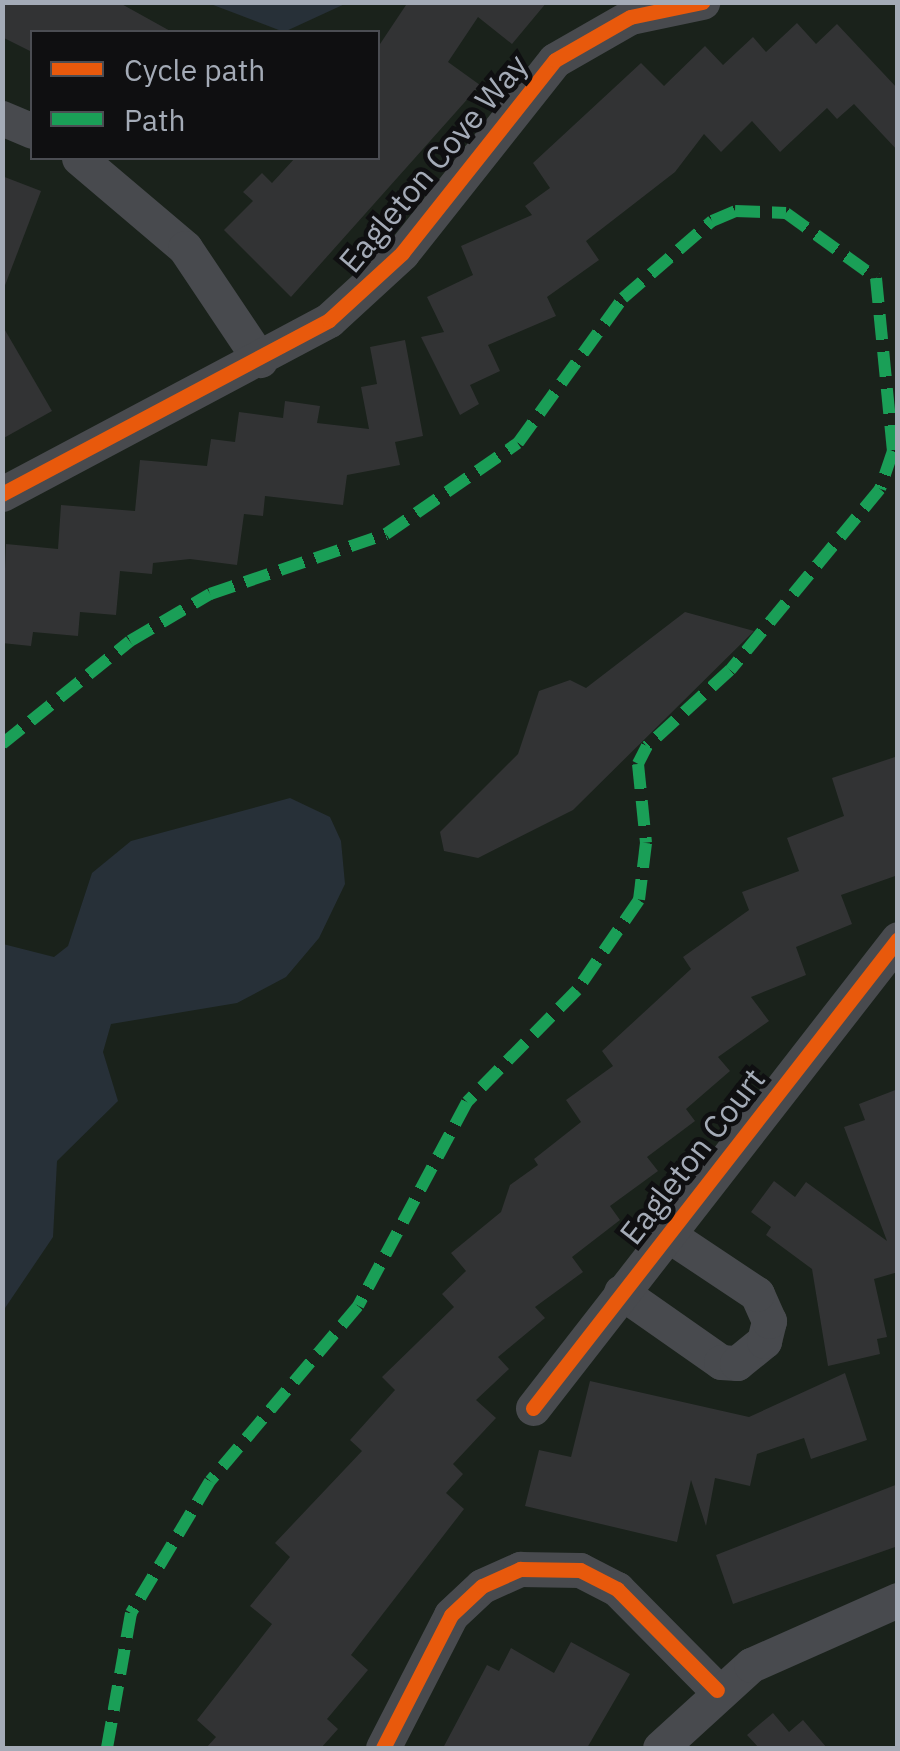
<!DOCTYPE html>
<style>
body{margin:0}
#map{position:relative;width:900px;height:1751px;overflow:hidden;background:#151515;font-family:"IBM Plex Sans",sans-serif}
div>[style]{position:absolute}
[style*='--x']{left:calc(var(--x)*1px);top:calc(var(--y)*1px);width:calc(var(--w)*1px);rotate:calc(var(--a)*1deg)}
.green>*{inset:0;background:#1a221b}
.water>*{inset:0;background:#273038}
.building>*{inset:0;background:#323334}
.street>*{height:35px;margin:-17.5px;padding:0 17.5px;transform-origin:17.5px;border-radius:17.5px;background:#484a4e}
.quiet>*{height:12px;margin-top:-6px;transform-origin:0;background:repeating-linear-gradient(90deg,#1a9f57 0 25px,transparent 0 37px)}
.cycleway>*{height:15px;margin:-7.5px;padding:0 7.5px;transform-origin:7.5px;border-radius:7.5px;background:#e8590c}
span{translate:-50% -50%;white-space:nowrap;text-align:center;line-height:1.15;-webkit-text-stroke:9px #0f0f11;paint-order:stroke}
.street-label{font-size:32px;color:#a4abb7}
.frame{position:absolute;inset:0;border:5px solid #a4abb7;pointer-events:none}
.legend{position:absolute;left:30px;top:30px;width:350px;height:130px;box-sizing:border-box;background:#0f0f11;border:2px solid #4b4d53;margin:0;padding:12px 18px;list-style:none;font-size:30px;color:#a4abb7}
.legend li{display:flex;align-items:center;gap:20px;height:50px}
.legend b{width:50px;border:2px solid #4b4d53}
</style>
<div id="map">
<div class="green">
<div style="clip-path:polygon(evenodd,3px 3px,897px 3px,897px 1748px,3px 1748px,3px 3px,32px 32px,378px 32px,378px 158px,32px 158px,32px 32px)"></div>
</div>
<div class="water">
<div style="clip-path:polygon(208px 3px,347px 3px,284px 32px)"></div>
<div style="clip-path:polygon(290px 798px,330px 817px,341px 841px,345px 884px,319px 938px,286px 977px,237px 1003px,111px 1024px,103px 1052px,118px 1101px,57px 1161px,53px 1237px,3px 1311px,3px 944px,54px 957px,68px 946px,92px 873px,131px 841px)"></div>
</div>
<div class="building">
<div style="clip-path:polygon(2px 2px,118px 2px,172px 32px,32px 32px,32px 52px,2px 37px)"></div>
<div style="clip-path:polygon(408px 2px,547px 2px,512px 44px,478px 17px,448px 62px,480px 85px,291px 297px,224px 230px,253px 201px,243px 192px,262px 173px,272px 183px,295px 158px,378px 158px,378px 47px)"></div>
<div style="clip-path:polygon(797px 23px,816px 44px,837px 24px,898px 89px,898px 151px,854px 104px,837px 119px,827px 108px,780px 152px,752px 121px,721px 152px,704px 134px,675px 172px,586px 241px,599px 260px,547px 297px,556px 316px,488px 345px,500px 371px,470px 385px,479px 404px,460px 415px,421px 337px,444px 332px,427px 297px,473px 275px,461px 246px,532px 215px,525px 206px,550px 188px,533px 163px,641px 63px,664px 86px,705px 46px,723px 65px,753px 37px,766px 52px)"></div>
<div style="clip-path:polygon(2px 176px,41px 191px,4px 288px,2px 287px)"></div>
<div style="clip-path:polygon(2px 325px,52px 411px,2px 439px)"></div>
<div style="clip-path:polygon(405px 340px,423px 436px,395px 442px,400px 465px,347px 475px,343px 505px,265px 496px,263px 516px,244px 514px,237px 565px,190px 559px,153px 563px,152px 574px,120px 571px,116px 615px,80px 612px,78px 636px,33px 632px,31px 646px,2px 643px,6px 544px,58px 549px,61px 505px,135px 511px,140px 460px,207px 466px,211px 439px,235px 442px,239px 412px,283px 418px,285px 401px,320px 406px,317px 423px,369px 429px,361px 387px,377px 384px,370px 347px)"></div>
<div style="clip-path:polygon(685px 612px,754px 631px,573px 810px,478px 858px,444px 851px,440px 832px,518px 754px,539px 691px,570px 680px,586px 688px)"></div>
<div style="clip-path:polygon(898px 756px,898px 875px,841px 895px,852px 924px,796px 947px,806px 975px,751px 997px,769px 1021px,718px 1057px,730px 1071px,686px 1109px,695px 1121px,647px 1157px,658px 1171px,610px 1206px,620px 1220px,572px 1257px,583px 1272px,535px 1307px,545px 1318px,498px 1357px,509px 1369px,476px 1400px,496px 1418px,453px 1464px,463px 1474px,446px 1493px,464px 1509px,351px 1655px,368px 1670px,327px 1719px,338px 1729px,321px 1748px,206px 1748px,216px 1737px,197px 1720px,272px 1624px,250px 1606px,290px 1557px,275px 1543px,362px 1451px,350px 1440px,395px 1390px,382px 1377px,454px 1307px,442px 1294px,466px 1271px,451px 1253px,501px 1212px,510px 1185px,538px 1165px,534px 1159px,581px 1122px,566px 1100px,613px 1066px,602px 1051px,691px 969px,683px 957px,749px 910px,742px 892px,799px 871px,787px 838px,844px 816px,832px 778px)"></div>
<div style="clip-path:polygon(898px 1089px,898px 1272px,874px 1279px,887px 1337px,877px 1339px,880px 1354px,828px 1366px,812px 1269px,766px 1235px,771px 1227px,751px 1212px,774px 1181px,795px 1197px,806px 1182px,887px 1241px,844px 1127px,865px 1120px,859px 1104px)"></div>
<div style="clip-path:polygon(845px 1373px,867px 1440px,811px 1459px,804px 1438px,757px 1454px,750px 1486px,715px 1478px,706px 1526px,691px 1480px,677px 1542px,525px 1506px,539px 1450px,571px 1457px,590px 1381px,749px 1417px)"></div>
<div style="clip-path:polygon(898px 1484px,898px 1546px,733px 1604px,716px 1555px)"></div>
<div style="clip-path:polygon(571px 1642px,630px 1674px,587px 1748px,443px 1748px,487px 1665px,499px 1671px,511px 1648px,554px 1673px)"></div>
<div style="clip-path:polygon(773px 1713px,789px 1732px,803px 1720px,827px 1748px,759px 1748px,747px 1735px)"></div>
</div>
<div class="street">
<div style="--x:2;--y:118;--w:33;--a:23"></div>
<div style="--x:79;--y:158;--w:139;--a:40.3"></div>
<div style="--x:185;--y:248;--w:135;--a:56.2"></div>
<div style="--x:2;--y:494;--w:370;--a:-28"></div>
<div style="--x:329;--y:320;--w:99;--a:-42.5"></div>
<div style="--x:402;--y:253;--w:246;--a:-51.6"></div>
<div style="--x:555;--y:60;--w:86;--a:-29.8"></div>
<div style="--x:630;--y:17;--w:74;--a:-11.8"></div>
<div style="--x:621;--y:1292;--w:122;--a:35"></div>
<div style="--x:721;--y:1362;--w:16;--a:4"></div>
<div style="--x:737;--y:1363;--w:35;--a:-39"></div>
<div style="--x:764;--y:1341;--w:21;--a:-76"></div>
<div style="--x:769;--y:1321;--w:30;--a:-114"></div>
<div style="--x:757;--y:1294;--w:108;--a:-146.3"></div>
<div style="--x:533;--y:1408;--w:594;--a:-52.11"></div>
<div style="--x:383;--y:1748;--w:149;--a:-62.9"></div>
<div style="--x:451;--y:1615;--w:42;--a:-43.1"></div>
<div style="--x:482;--y:1586;--w:42;--a:-24.1"></div>
<div style="--x:520;--y:1569;--w:60;--a:1"></div>
<div style="--x:580;--y:1570;--w:42;--a:27.2"></div>
<div style="--x:617;--y:1589;--w:142;--a:45.3"></div>
<div style="--x:660;--y:1748;--w:123;--a:-42.4"></div>
<div style="--x:751;--y:1665;--w:161;--a:-23.9"></div>
</div>
<div class="quiet">
<div style="--x:2;--y:744;--w:164;--a:-38.8"></div>
<div style="--x:130;--y:641;--w:93;--a:-30.4"></div>
<div style="--x:210;--y:594;--w:186;--a:-18.8"></div>
<div style="--x:386;--y:534;--w:160;--a:-34.6"></div>
<div style="--x:518;--y:443;--w:179;--a:-54.1"></div>
<div style="--x:623;--y:298;--w:118;--a:-40.9"></div>
<div style="--x:712;--y:221;--w:25;--a:-23"></div>
<div style="--x:735;--y:211;--w:51;--a:2.2"></div>
<div style="--x:786;--y:213;--w:111;--a:35.8"></div>
<div style="--x:876;--y:278;--w:174;--a:84.4"></div>
<div style="--x:893;--y:451;--w:40;--a:108.9"></div>
<div style="--x:880;--y:489;--w:235;--a:129.6"></div>
<div style="--x:730;--y:670;--w:113;--a:137.5"></div>
<div style="--x:647;--y:746;--w:20;--a:117"></div>
<div style="--x:638;--y:764;--w:79;--a:84.2"></div>
<div style="--x:646;--y:843;--w:57;--a:97"></div>
<div style="--x:639;--y:900;--w:109;--a:124.6"></div>
<div style="--x:577;--y:990;--w:157;--a:134.5"></div>
<div style="--x:467;--y:1102;--w:231;--a:118.1"></div>
<div style="--x:358;--y:1306;--w:229;--a:130.2"></div>
<div style="--x:210;--y:1481;--w:154;--a:120.9"></div>
<div style="--x:131;--y:1613;--w:137;--a:100.1"></div>
</div>
<div class="cycleway">
<div style="--x:2;--y:494;--w:370;--a:-28"></div>
<div style="--x:329;--y:320;--w:99;--a:-42.5"></div>
<div style="--x:402;--y:253;--w:246;--a:-51.6"></div>
<div style="--x:555;--y:60;--w:86;--a:-29.8"></div>
<div style="--x:630;--y:17;--w:74;--a:-11.8"></div>
<div style="--x:533;--y:1408;--w:594;--a:-52.11"></div>
<div style="--x:383;--y:1748;--w:149;--a:-62.9"></div>
<div style="--x:451;--y:1615;--w:42;--a:-43.1"></div>
<div style="--x:482;--y:1586;--w:42;--a:-24.1"></div>
<div style="--x:520;--y:1569;--w:60;--a:1"></div>
<div style="--x:580;--y:1570;--w:42;--a:27.2"></div>
<div style="--x:617;--y:1589;--w:142;--a:45.3"></div>
</div>
<div class="street-label">
<span style="left:433px;top:163px;rotate:-50deg">Eagleton Cove Way</span>
<span style="left:692px;top:1156px;rotate:-52deg">Eagleton Court</span>
</div>
<div class="frame"></div>
<ul class="legend">
<li><b style="height:12px;background:#e8590c"></b>Cycle path</li>
<li><b style="height:12px;background:#1a9f57"></b>Path</li>
</ul>
</div>
